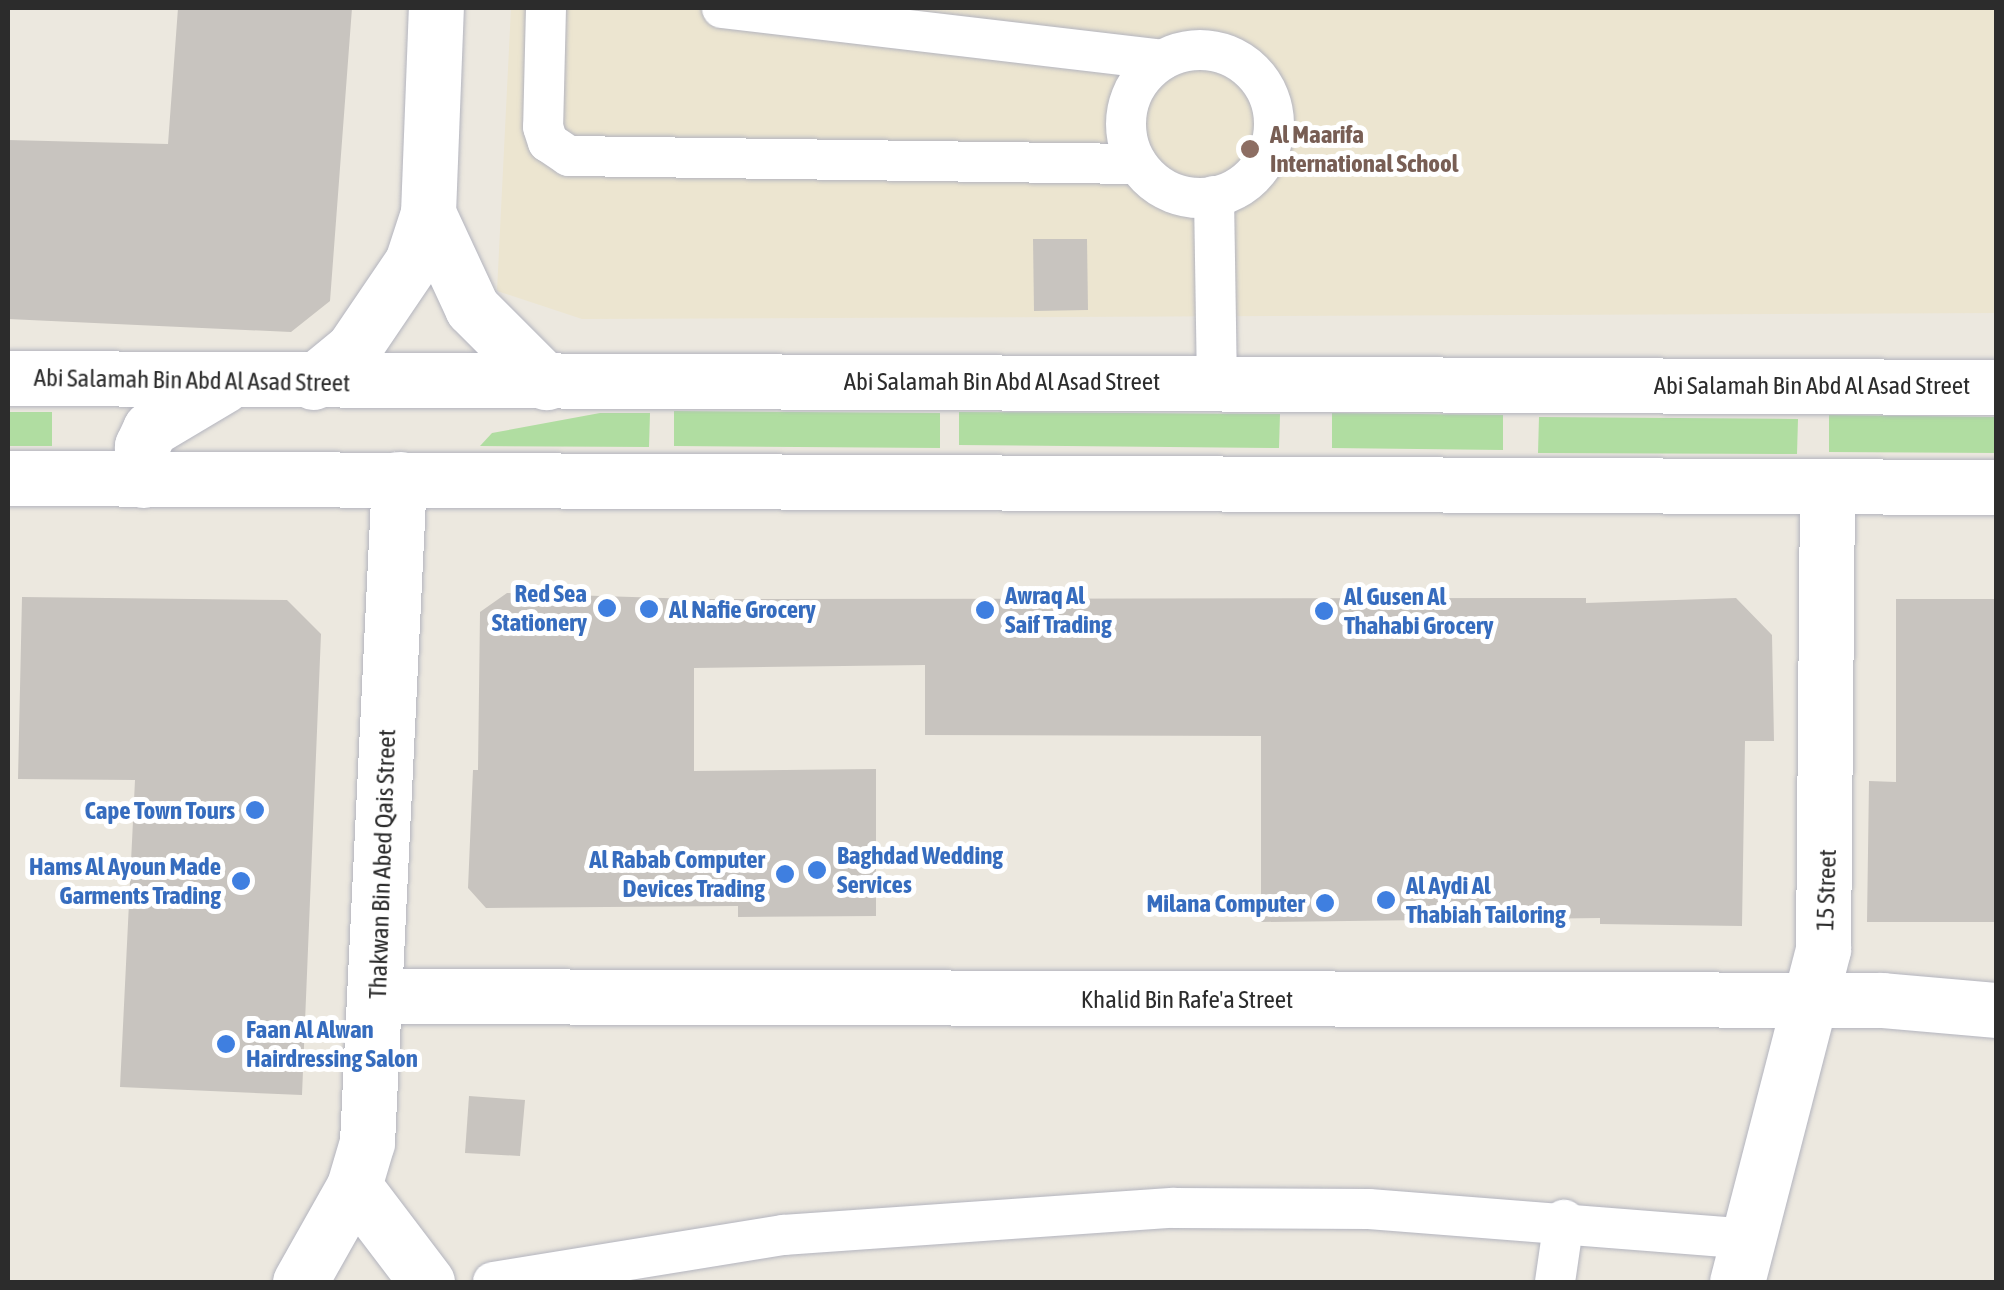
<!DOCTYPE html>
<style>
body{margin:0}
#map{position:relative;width:2004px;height:1290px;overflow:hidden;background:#ece8df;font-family:"Asap Condensed",sans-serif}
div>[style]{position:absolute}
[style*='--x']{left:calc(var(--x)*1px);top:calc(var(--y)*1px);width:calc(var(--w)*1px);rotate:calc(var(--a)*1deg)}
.education>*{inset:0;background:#ece5d0}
.green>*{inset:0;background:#b0dda1}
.building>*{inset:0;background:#c8c4bf}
.roads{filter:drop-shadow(0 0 2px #b3b4be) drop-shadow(0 0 2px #b3b4be)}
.lane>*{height:40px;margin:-20px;padding:0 20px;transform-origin:20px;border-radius:20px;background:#fff}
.lane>.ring{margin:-20px;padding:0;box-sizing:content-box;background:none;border:40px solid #fff;border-radius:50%}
.street>*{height:55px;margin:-27.5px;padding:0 27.5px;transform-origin:27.5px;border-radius:27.5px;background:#fff}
.secondary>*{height:55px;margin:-27.5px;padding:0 27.5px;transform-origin:27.5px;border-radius:27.5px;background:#fff}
.dots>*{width:28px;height:28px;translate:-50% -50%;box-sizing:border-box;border:5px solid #fff;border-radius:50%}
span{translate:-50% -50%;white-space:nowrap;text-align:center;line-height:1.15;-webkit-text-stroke:10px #fff;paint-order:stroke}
.education-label{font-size:25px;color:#785e54;font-weight:700}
.left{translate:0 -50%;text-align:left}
.street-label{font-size:25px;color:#2c2c2c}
.shop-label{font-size:25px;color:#366cbe;font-weight:700}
.right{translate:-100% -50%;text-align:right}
.frame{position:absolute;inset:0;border:10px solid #2c2c2c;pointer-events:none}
</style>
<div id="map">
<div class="education">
<div style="clip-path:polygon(511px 8px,1996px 8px,1996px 313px,582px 319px,497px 291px)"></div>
</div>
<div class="green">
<div style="clip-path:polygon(674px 411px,940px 413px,940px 448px,674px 446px)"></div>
<div style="clip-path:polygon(8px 412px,52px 412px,52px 446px,8px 446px)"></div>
<div style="clip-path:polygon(959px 412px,1280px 414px,1279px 448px,959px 445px)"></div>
<div style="clip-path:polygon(600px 413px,650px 413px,649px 447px,480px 446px,492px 433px)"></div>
<div style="clip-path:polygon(1332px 413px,1503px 415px,1503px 450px,1332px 448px)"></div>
<div style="clip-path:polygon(1829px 415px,1996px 417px,1996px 453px,1829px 452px)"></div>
<div style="clip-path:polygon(1539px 417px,1798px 419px,1797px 454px,1538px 453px)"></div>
</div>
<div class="building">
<div style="clip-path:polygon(178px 8px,352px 8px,330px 301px,291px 332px,8px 319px,8px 140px,168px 144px)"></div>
<div style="clip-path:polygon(1033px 239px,1087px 239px,1088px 310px,1034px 311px)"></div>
<div style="clip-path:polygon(507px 593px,694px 599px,1586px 598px,1586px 603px,1736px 598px,1772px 635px,1774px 741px,1745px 741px,1742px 926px,1600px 924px,1600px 918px,1261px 922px,1261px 736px,925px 735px,925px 665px,694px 668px,694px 771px,876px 769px,876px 916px,738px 917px,738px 906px,486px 908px,468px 888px,473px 770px,478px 770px,480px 612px)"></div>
<div style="clip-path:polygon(22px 597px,287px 600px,321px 634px,302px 1095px,120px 1087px,135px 780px,18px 779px)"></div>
<div style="clip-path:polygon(1896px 599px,1996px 599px,1996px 922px,1867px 922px,1869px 781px,1896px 782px)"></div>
<div style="clip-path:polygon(469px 1096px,525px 1100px,520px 1156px,465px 1153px)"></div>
</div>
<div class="roads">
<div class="lane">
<div style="--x:546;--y:8;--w:119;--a:91.4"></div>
<div style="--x:543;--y:127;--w:16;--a:72"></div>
<div style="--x:548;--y:142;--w:25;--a:34"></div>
<div style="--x:569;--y:156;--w:568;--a:0.81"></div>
<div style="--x:722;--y:8;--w:443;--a:6.7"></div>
<div class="ring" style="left:1126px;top:50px;width:108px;height:108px"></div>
<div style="--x:1214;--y:196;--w:185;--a:89.1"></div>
<div style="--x:493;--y:1282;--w:294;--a:-9.2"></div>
<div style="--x:783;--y:1235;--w:392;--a:-4"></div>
<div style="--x:1174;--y:1208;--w:195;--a:0.3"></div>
<div style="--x:1369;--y:1209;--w:379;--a:4.5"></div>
<div style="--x:1555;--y:1282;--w:63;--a:-81.7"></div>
</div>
<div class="street">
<div style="--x:428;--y:213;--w:105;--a:65.1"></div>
<div style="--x:472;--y:308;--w:105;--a:45"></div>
<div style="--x:313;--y:382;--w:52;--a:-39.5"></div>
<div style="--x:353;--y:349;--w:105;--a:-55.9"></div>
<div style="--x:412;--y:262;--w:52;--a:-71.9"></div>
<div style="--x:428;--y:213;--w:205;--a:-87.8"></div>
<div style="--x:377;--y:996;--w:1505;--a:0.15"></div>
<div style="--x:1882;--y:1000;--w:114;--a:5"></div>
<div style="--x:354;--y:1186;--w:121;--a:52.8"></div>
<div style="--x:300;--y:1282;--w:110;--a:-60.6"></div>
<div style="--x:354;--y:1186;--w:46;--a:-73.5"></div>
<div style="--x:367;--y:1142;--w:664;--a:-87.24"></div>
<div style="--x:1737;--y:1282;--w:344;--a:-75.5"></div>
<div style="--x:1823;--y:949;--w:463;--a:-89.5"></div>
</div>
<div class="secondary">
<div style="--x:8;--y:378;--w:1988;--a:0.26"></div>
<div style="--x:8;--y:478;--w:1988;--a:0.26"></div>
<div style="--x:143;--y:480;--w:34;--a:-92"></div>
<div style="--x:142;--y:446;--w:19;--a:-65"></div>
<div style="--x:150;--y:429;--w:86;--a:-30.7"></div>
</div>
</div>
<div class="dots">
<div style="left:1250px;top:149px;background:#8d6e63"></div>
<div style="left:607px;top:608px;background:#3f7fe0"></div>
<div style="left:649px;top:609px;background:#3f7fe0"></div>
<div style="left:985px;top:610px;background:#3f7fe0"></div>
<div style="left:1324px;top:611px;background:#3f7fe0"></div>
<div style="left:255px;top:810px;background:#3f7fe0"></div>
<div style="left:817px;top:870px;background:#3f7fe0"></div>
<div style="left:785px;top:874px;background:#3f7fe0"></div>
<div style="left:241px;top:881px;background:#3f7fe0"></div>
<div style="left:1386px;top:900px;background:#3f7fe0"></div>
<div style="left:1325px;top:903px;background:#3f7fe0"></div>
<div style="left:226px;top:1044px;background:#3f7fe0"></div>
</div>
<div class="education-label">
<span class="left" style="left:1270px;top:149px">Al Maarifa<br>International School</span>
</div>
<div class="street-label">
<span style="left:192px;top:380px;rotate:1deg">Abi Salamah Bin Abd Al Asad Street</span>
<span style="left:1002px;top:381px">Abi Salamah Bin Abd Al Asad Street</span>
<span style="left:1812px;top:385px">Abi Salamah Bin Abd Al Asad Street</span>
<span style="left:382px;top:864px;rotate:-88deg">Thakwan Bin Abed Qais Street</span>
<span style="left:1826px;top:890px;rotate:-88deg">15 Street</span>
<span style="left:1187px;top:999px">Khalid Bin Rafe'a Street</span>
</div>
<div class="shop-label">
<span class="right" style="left:587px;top:608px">Red Sea<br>Stationery</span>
<span class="left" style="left:1005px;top:610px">Awraq Al<br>Saif Trading</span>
<span class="left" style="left:1344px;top:611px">Al Gusen Al<br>Thahabi Grocery</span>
<span class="left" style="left:669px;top:609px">Al Nafie Grocery</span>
<span class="right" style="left:235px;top:810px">Cape Town Tours</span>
<span class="left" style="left:837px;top:870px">Baghdad Wedding<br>Services</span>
<span class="right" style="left:765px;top:874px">Al Rabab Computer<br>Devices Trading</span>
<span class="right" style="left:221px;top:881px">Hams Al Ayoun Made<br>Garments Trading</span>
<span class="left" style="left:1406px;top:900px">Al Aydi Al<br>Thabiah Tailoring</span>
<span class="right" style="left:1305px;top:903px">Milana Computer</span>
<span class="left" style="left:246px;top:1044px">Faan Al Alwan<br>Hairdressing Salon</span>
</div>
<div class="frame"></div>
</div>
